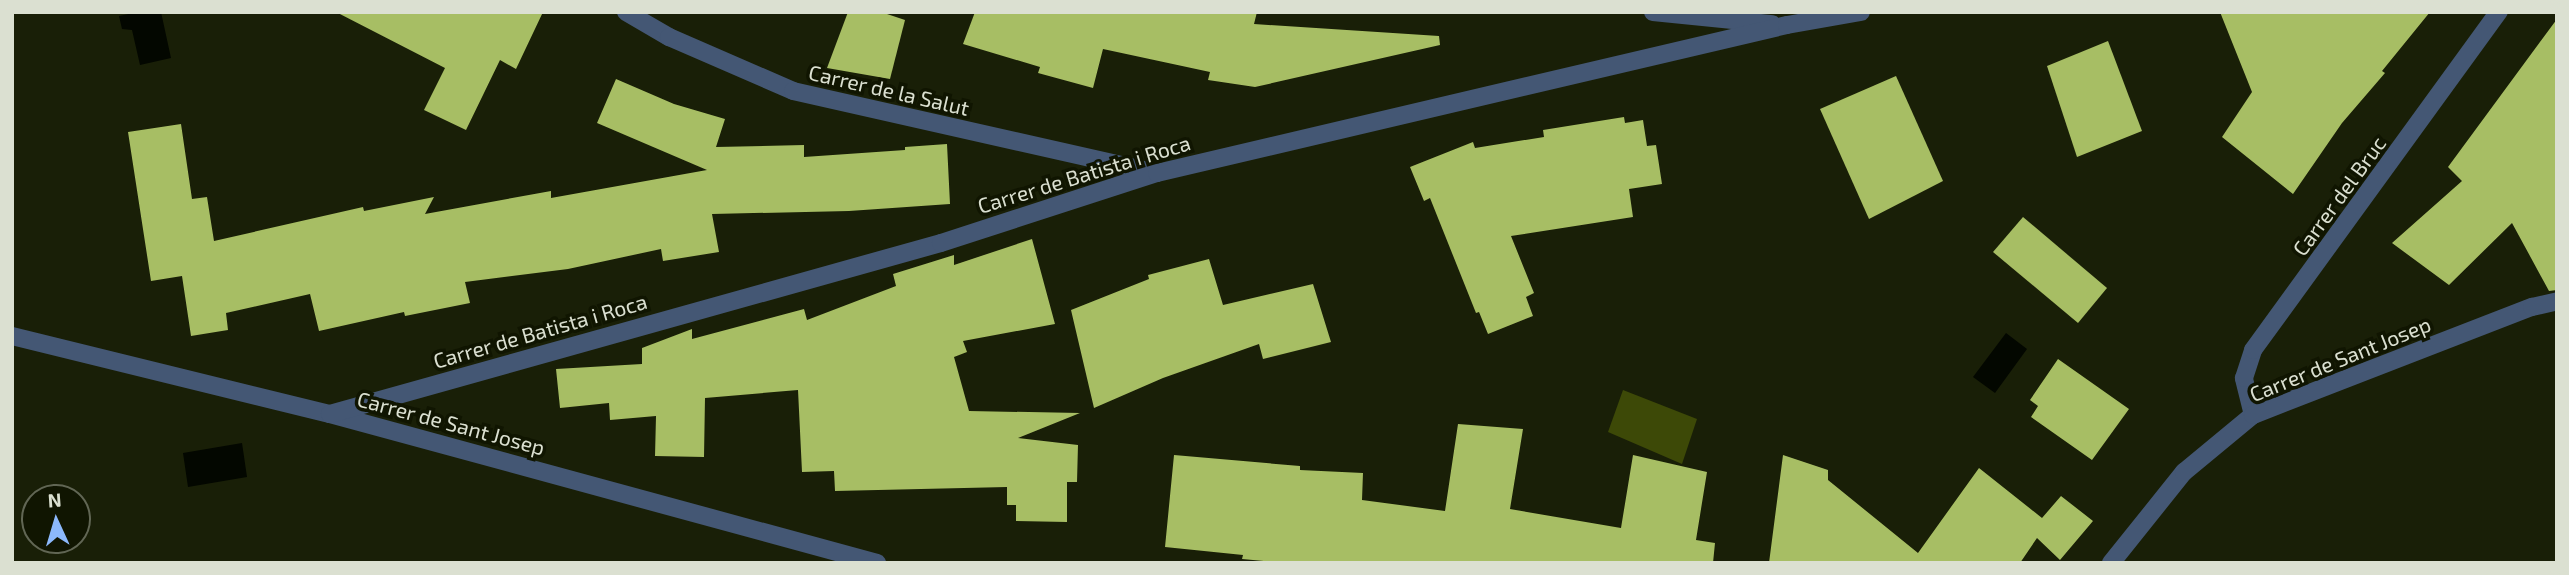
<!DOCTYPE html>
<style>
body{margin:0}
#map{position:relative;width:2569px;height:575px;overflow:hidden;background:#191f07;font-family:"Exo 2",sans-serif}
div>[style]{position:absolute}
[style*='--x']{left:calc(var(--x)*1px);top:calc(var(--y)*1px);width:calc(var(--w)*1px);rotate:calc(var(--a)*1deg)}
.green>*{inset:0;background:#3d4907}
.water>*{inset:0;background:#030700}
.building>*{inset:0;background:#a7be64}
.street>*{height:18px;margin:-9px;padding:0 9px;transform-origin:9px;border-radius:9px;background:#445774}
span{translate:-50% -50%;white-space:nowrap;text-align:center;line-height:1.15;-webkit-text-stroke:7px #101501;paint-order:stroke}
.street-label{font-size:21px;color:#dbe0d1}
.frame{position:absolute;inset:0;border:14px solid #dbe0d1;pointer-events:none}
.north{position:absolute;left:21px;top:484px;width:70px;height:70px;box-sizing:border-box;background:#101501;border:2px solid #616654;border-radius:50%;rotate:356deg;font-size:19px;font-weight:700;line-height:28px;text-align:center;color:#dbe0d1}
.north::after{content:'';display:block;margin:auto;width:24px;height:32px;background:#8cb9fc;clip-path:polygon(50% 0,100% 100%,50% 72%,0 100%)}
</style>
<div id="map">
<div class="green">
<div style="clip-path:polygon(1623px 390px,1697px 419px,1682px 464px,1608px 432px)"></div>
</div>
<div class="water">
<div style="clip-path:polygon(138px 12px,161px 12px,171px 58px,140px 65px,132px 30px,122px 29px,119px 16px)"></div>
<div style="clip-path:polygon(2006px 333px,2027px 349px,1995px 393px,1973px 377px)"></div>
<div style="clip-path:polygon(242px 443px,247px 477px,188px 487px,183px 453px)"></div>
</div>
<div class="building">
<div style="clip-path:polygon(336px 12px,543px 12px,516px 69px,500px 60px,466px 130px,424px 110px,445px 68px)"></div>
<div style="clip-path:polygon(848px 12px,881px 12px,905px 20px,890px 79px,827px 68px)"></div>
<div style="clip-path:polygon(975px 12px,1257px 12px,1254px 24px,1439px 36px,1440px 45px,1255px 87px,1208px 80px,1210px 72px,1103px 49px,1093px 88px,1038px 73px,1040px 67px,963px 44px)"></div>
<div style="clip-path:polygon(2220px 12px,2430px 12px,2382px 71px,2385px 73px,2342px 123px,2293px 194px,2222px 137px,2252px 92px)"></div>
<div style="clip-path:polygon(2557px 19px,2557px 290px,2549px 291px,2512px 223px,2449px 285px,2392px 243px,2462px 181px,2448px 167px)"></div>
<div style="clip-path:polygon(2108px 41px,2142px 131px,2077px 157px,2047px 66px)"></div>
<div style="clip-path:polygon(1896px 76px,1943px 181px,1869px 219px,1820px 109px)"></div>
<div style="clip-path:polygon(616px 79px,674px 104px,725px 119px,716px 147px,804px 145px,804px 157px,905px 150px,905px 147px,947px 144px,950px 204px,849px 211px,712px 214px,719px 252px,663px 261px,661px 249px,568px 269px,465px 282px,470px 303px,405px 316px,404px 312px,319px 331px,310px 294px,226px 313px,228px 330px,191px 336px,182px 276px,151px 281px,128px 132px,181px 124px,192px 199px,207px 197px,214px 241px,363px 207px,364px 211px,434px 197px,425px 214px,551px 191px,551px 198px,707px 170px,597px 123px)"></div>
<div style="clip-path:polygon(1624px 117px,1625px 123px,1643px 120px,1647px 146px,1656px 145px,1662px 184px,1629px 189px,1633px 217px,1511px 236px,1534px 293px,1526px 297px,1533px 316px,1488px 334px,1479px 312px,1476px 313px,1430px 198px,1424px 201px,1410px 167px,1473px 142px,1475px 148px,1544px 137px,1543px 130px)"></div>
<div style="clip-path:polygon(2023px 217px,2107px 288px,2078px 323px,1993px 252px)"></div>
<div style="clip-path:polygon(1032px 239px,1055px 324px,963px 341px,967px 352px,954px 357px,969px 411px,1080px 413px,1018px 438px,1078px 445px,1077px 482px,1067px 482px,1067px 522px,1016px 521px,1016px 505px,1007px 505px,1007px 487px,835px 491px,834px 471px,802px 472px,798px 390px,705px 398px,704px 457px,655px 456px,656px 416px,610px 420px,609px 403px,560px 408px,556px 369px,642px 364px,642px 348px,692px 329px,692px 339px,804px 309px,807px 320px,896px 286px,893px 274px,954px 255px,954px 265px)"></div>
<div style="clip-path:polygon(1209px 259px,1223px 305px,1313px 284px,1331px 342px,1263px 359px,1259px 344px,1163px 378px,1094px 408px,1071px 310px,1149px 279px,1148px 275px)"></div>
<div style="clip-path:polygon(2058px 359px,2129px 409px,2092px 460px,2031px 417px,2038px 406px,2030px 400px)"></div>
<div style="clip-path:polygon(1458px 424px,1523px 429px,1510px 509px,1621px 528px,1633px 455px,1707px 472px,1696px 540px,1715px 543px,1713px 563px,1286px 563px,1242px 559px,1243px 555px,1165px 547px,1174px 455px,1300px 466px,1300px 470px,1363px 473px,1362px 500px,1445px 511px)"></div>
<div style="clip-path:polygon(1783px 455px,1828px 470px,1828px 480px,1918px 553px,1979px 468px,2042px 518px,2061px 496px,2093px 521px,2060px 560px,2037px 538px,2020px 563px,1769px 563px)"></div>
</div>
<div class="street">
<div style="--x:626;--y:12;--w:50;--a:30.2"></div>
<div style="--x:669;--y:37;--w:135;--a:23.5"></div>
<div style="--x:793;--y:91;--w:373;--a:12.7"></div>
<div style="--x:1653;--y:12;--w:120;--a:5.8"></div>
<div style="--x:12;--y:336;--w:327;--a:13.8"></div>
<div style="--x:330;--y:414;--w:567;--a:15.24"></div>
<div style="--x:330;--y:414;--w:634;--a:-15.64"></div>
<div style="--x:941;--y:243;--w:227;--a:-18"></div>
<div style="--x:1157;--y:173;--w:647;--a:-13.22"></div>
<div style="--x:1787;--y:25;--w:75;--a:-10"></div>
<div style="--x:2253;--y:415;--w:38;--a:-104"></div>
<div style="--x:2244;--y:378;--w:29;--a:-72"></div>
<div style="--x:2253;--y:350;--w:418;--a:-54"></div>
<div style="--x:2111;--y:563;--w:117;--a:-51.3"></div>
<div style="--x:2184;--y:472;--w:89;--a:-39.6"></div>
<div style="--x:2253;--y:415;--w:299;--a:-21.2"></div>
<div style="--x:2532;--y:307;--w:26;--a:-13"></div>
</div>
<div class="street-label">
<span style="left:889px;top:90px;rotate:13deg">Carrer de la Salut</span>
<span style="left:1084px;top:174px;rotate:-17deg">Carrer de Batista i Roca</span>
<span style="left:2339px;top:196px;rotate:-54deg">Carrer del Bruc</span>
<span style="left:540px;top:331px;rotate:-16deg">Carrer de Batista i Roca</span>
<span style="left:2340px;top:359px;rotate:-22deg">Carrer de Sant Josep</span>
<span style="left:451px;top:423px;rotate:15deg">Carrer de Sant Josep</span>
</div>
<div class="frame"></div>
<div class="north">N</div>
</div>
